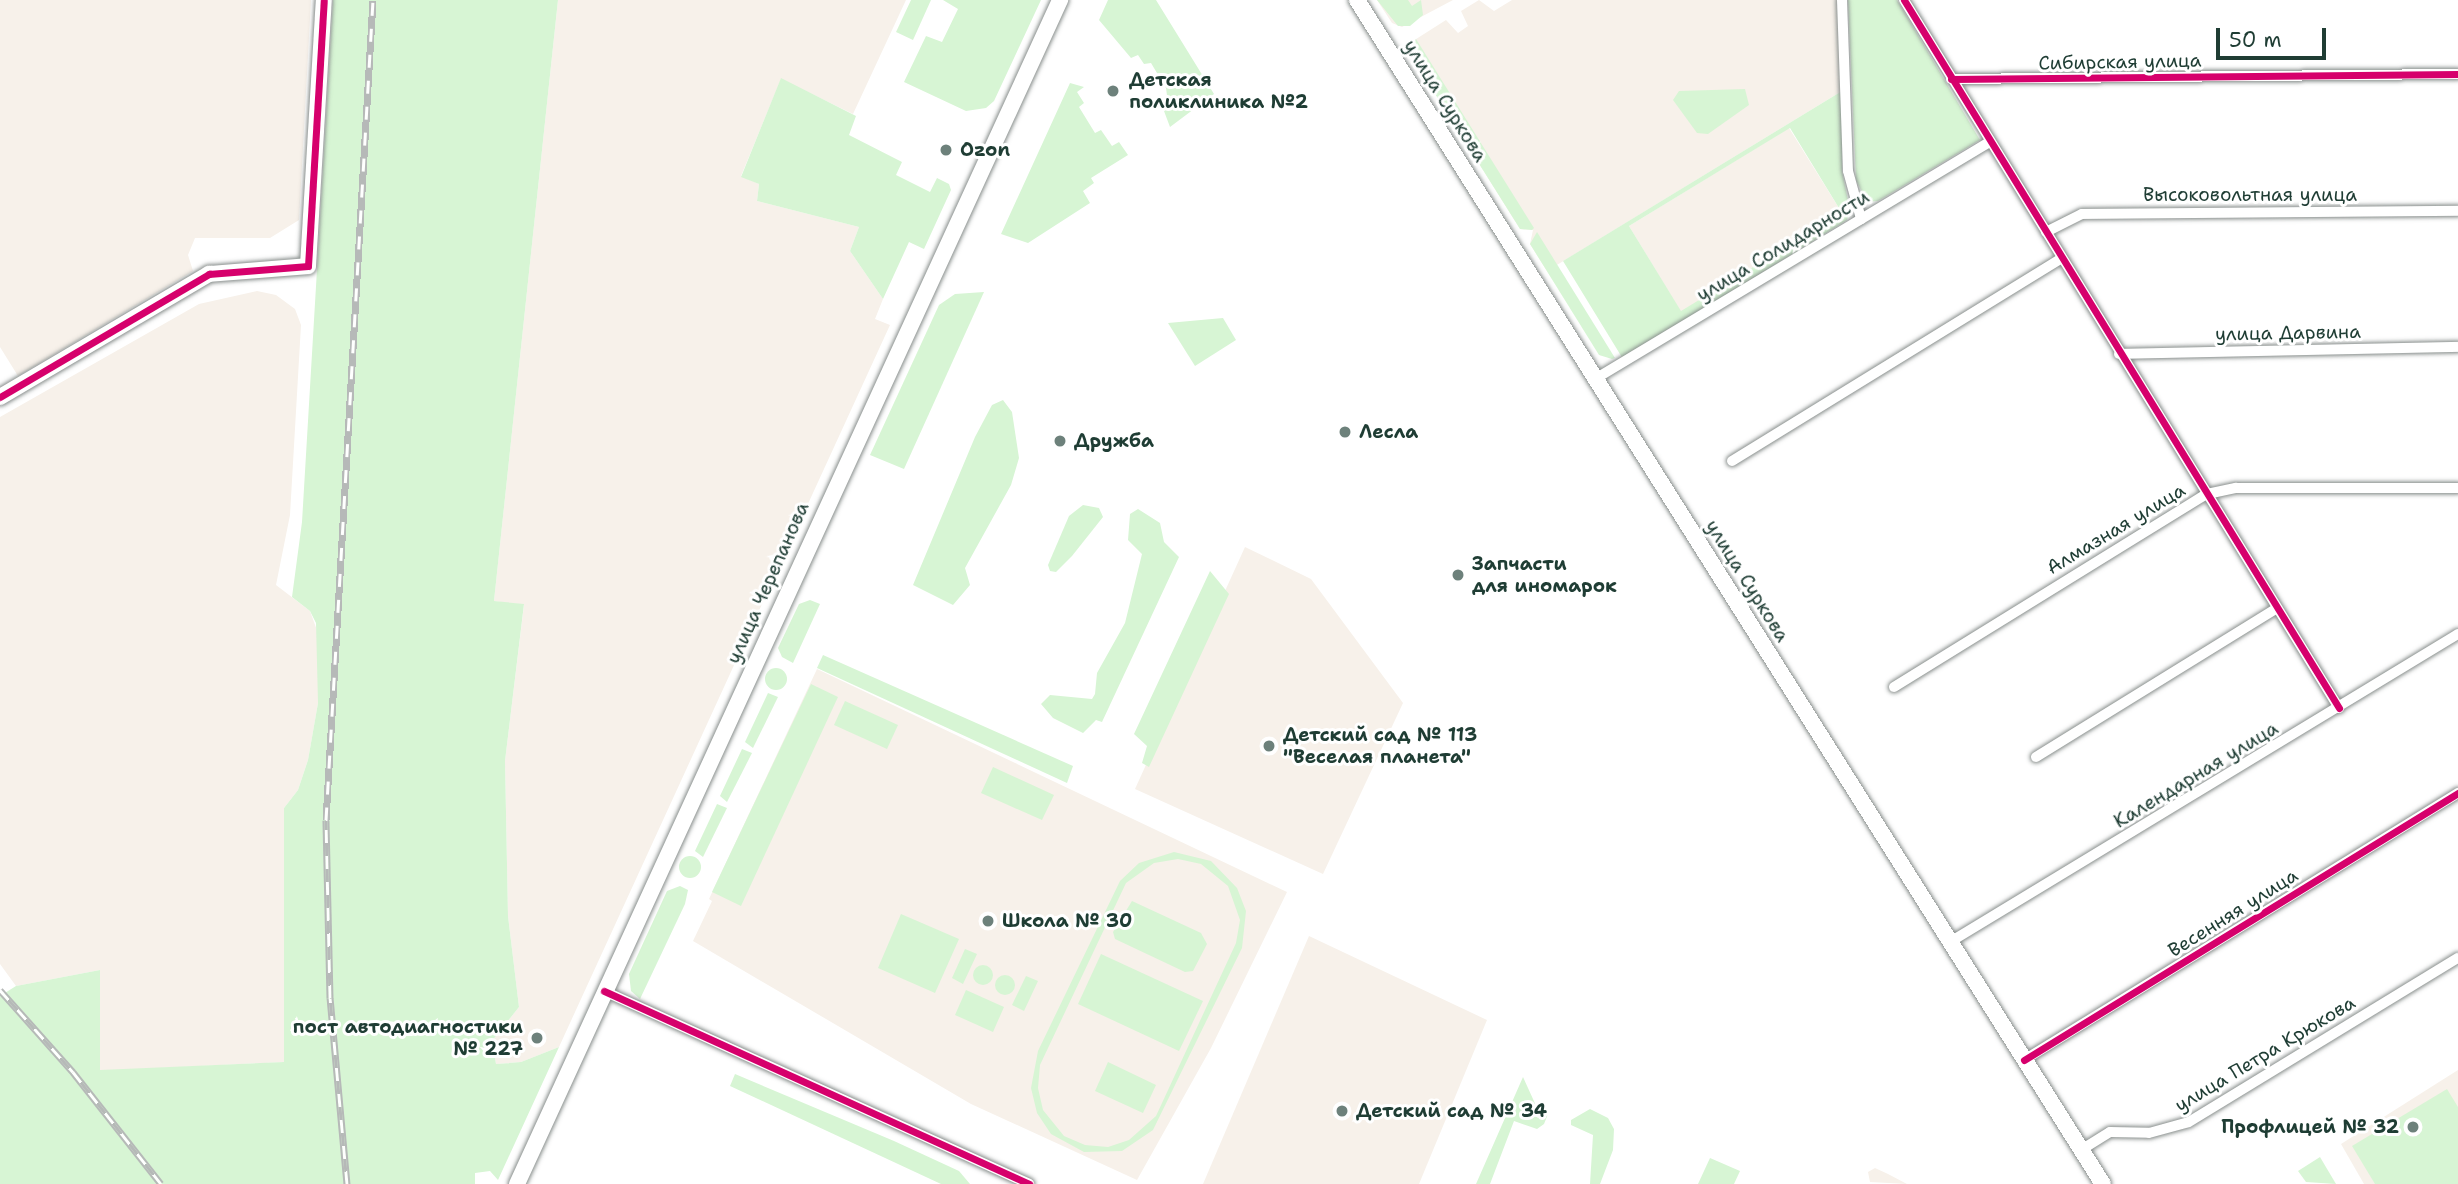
<!DOCTYPE html>
<meta charset="utf-8">
<style>
body{margin:0}
#map{position:relative;width:2458px;height:1184px;overflow:hidden;background:#fff;font-family:"Shantell Sans",sans-serif}
div>[style]{position:absolute}
[style*='--x']{left:calc(var(--x)*1px);top:calc(var(--y)*1px);width:calc(var(--w)*1px);rotate:calc(var(--a)*1deg)}
.built>*{inset:0;background:#f7f1ea}
.green>*{inset:0;background:#d7f5d4}
.round{border-radius:50%}
.roads{filter:drop-shadow(0 0 2px #898f8d) drop-shadow(0 0 2px #898f8d)}
.street>*{height:10px;margin:-5px;padding:0 5px;transform-origin:5px;border-radius:5px;background:#fff}
.secondary>*{height:16px;margin:-8px;padding:0 8px;transform-origin:8px;border-radius:8px;background:#fff}
.rail>*{height:7px;margin-top:-3.5px;transform-origin:0;background:repeating-linear-gradient(90deg,#fff 0 13px,#b6b9b8 0 26px);box-sizing:border-box;border-block:2px solid #b6b9b8}
.cycleway>*{height:7px;margin:-3.5px;padding:0 3.5px;transform-origin:3.5px;border-radius:3.5px;background:#d6006c}
.dots>*{width:19px;height:19px;translate:-50% -50%;box-sizing:border-box;border:4px solid #fff;border-radius:50%}
span{translate:-50% -50%;white-space:nowrap;text-align:center;line-height:1.15;-webkit-text-stroke:6px #fff;paint-order:stroke}
.street-label{font-size:19px;color:#1f3d34}
.poi-label{font-size:19px;color:#1f3d34;font-weight:700}
.left{translate:0 -50%;text-align:left}
.right{translate:-100% -50%;text-align:right}
.scale{position:absolute;left:2216px;top:28px;width:110px;height:32px;box-sizing:border-box;border:4px solid #1f3d34;border-top:0;padding-left:9px;font-size:21px;line-height:24px;white-space:nowrap;color:#1f3d34;-webkit-text-stroke:5px #fff;paint-order:stroke}
</style>
<div id="map">
<div class="built">
<div style="clip-path:polygon(0 0,311px 0,299px 220px,270px 238px,195px 238px,188px 255px,193px 271px,18px 376px,0 347px)"></div>
<div style="clip-path:polygon(558px 0,906px 0,853px 114px,781px 79px,741px 176px,759px 184px,757px 201px,859px 227px,850px 251px,883px 299px,875px 319px,890px 325px,559px 1047px,521px 1062px,496px 1064px,492px 1041px,519px 1007px,508px 916px,505px 761px,524px 605px,494px 601px)"></div>
<div style="clip-path:polygon(1377px 0,1453px 0,1402px 27px,1392px 23px)"></div>
<div style="clip-path:polygon(1479px 0,1494px 11px,1512px 0,1837px 0,1842px 91px,1547px 271px,1530px 244px,1533px 230px,1520px 229px,1412px 56px,1413px 41px,1446px 20px,1458px 33px,1468px 26px,1461px 11px)"></div>
<div style="clip-path:polygon(1789px 128px,1842px 213px,1681px 312px,1629px 226px)"></div>
<div style="clip-path:polygon(257px 291px,276px 295px,295px 309px,301px 325px,290px 515px,276px 585px,310px 611px,319px 636px,318px 703px,308px 760px,298px 790px,284px 808px,284px 1062px,99px 1071px,100px 970px,16px 986px,0 964px,0 417px,199px 304px)"></div>
<div style="clip-path:polygon(1245px 547px,1311px 579px,1403px 703px,1323px 874px,1135px 789px)"></div>
<div style="clip-path:polygon(817px 669px,1287px 892px,1211px 1048px,1137px 1180px,971px 1104px,693px 941px,712px 901px,709px 899px)"></div>
<div style="clip-path:polygon(1309px 936px,1487px 1020px,1419px 1184px,1203px 1184px)"></div>
<div style="clip-path:polygon(2458px 1070px,2458px 1184px,2364px 1184px,2341px 1144px)"></div>
<div style="clip-path:polygon(1875px 1168px,1888px 1174px,1907px 1184px,1870px 1182px,1868px 1172px)"></div>
</div>
<div class="green">
<div style="clip-path:polygon(333px 0,558px 0,494px 601px,524px 604px,505px 761px,508px 916px,519px 1007px,492px 1041px,496px 1064px,521px 1062px,559px 1047px,498px 1180px,490px 1171px,475px 1173px,475px 1184px,0 1184px,0 996px,16px 986px,100px 970px,100px 1070px,284px 1062px,284px 808px,298px 790px,308px 760px,318px 703px,316px 623px,310px 611px,292px 597px,302px 522px)"></div>
<div style="clip-path:polygon(911px 0,931px 0,913px 40px,896px 32px)"></div>
<div style="clip-path:polygon(943px 0,1041px 0,994px 101px,986px 108px,966px 111px,904px 82px,926px 36px,942px 42px,958px 9px)"></div>
<div style="clip-path:polygon(1108px 0,1156px 0,1214px 94px,1170px 127px,1164px 111px,1168px 103px,1166px 88px,1151px 63px,1144px 64px,1138px 55px,1131px 58px,1099px 20px)"></div>
<div style="clip-path:polygon(1377px 0,1408px 0,1412px 6px,1421px 0,1423px 15px,1410px 26px,1398px 26px)"></div>
<div style="clip-path:polygon(1848px 0,1897px 0,1980px 140px,1878px 201px,1867px 202px,1856px 180px)"></div>
<div style="clip-path:polygon(1416px 39px,1534px 228px,1532px 230px,1520px 229px,1415px 62px,1411px 47px)"></div>
<div style="clip-path:polygon(781px 78px,856px 116px,849px 135px,902px 162px,896px 175px,930px 192px,937px 178px,949px 184px,951px 190px,924px 249px,909px 242px,883px 299px,850px 251px,859px 227px,757px 201px,759px 184px,741px 177px)"></div>
<div style="clip-path:polygon(1070px 83px,1084px 87px,1077px 92px,1084px 103px,1079px 107px,1095px 133px,1101px 130px,1112px 146px,1119px 142px,1128px 155px,1091px 178px,1094px 183px,1083px 191px,1090px 203px,1028px 243px,1001px 234px)"></div>
<div style="clip-path:polygon(1745px 89px,1749px 105px,1708px 134px,1697px 133px,1673px 100px,1679px 91px)"></div>
<div style="clip-path:polygon(evenodd,1842px 91px,1842px 171px,1850px 210px,1847px 220px,1623px 359px,1563px 261px,1842px 91px,1790px 128px,1842px 213px,1681px 311px,1629px 226px,1790px 128px)"></div>
<div style="clip-path:polygon(1537px 232px,1615px 358px,1612px 359px,1599px 355px,1530px 244px)"></div>
<div style="clip-path:polygon(984px 292px,904px 469px,870px 455px,939px 305px,955px 294px)"></div>
<div style="clip-path:polygon(1223px 318px,1236px 340px,1195px 366px,1168px 323px)"></div>
<div style="clip-path:polygon(1003px 400px,1012px 412px,1019px 458px,1011px 485px,965px 568px,970px 585px,953px 605px,913px 585px,975px 437px,992px 405px)"></div>
<div style="clip-path:polygon(1083px 505px,1099px 508px,1103px 517px,1072px 556px,1056px 572px,1050px 571px,1048px 565px,1069px 516px)"></div>
<div style="clip-path:polygon(1138px 509px,1160px 523px,1164px 542px,1179px 557px,1102px 722px,1096px 720px,1083px 733px,1053px 718px,1041px 704px,1050px 695px,1092px 699px,1095px 694px,1097px 673px,1125px 623px,1142px 554px,1128px 540px,1130px 514px)"></div>
<div style="clip-path:polygon(1210px 571px,1229px 594px,1149px 767px,1142px 763px,1147px 746px,1134px 734px)"></div>
<div style="clip-path:polygon(810px 600px,820px 604px,793px 663px,782px 657px,778px 648px,799px 604px)"></div>
<div style="clip-path:polygon(823px 655px,1073px 766px,1067px 783px,817px 668px)"></div>
<div class="round" style="left:765px;top:668px;width:22px;height:22px"></div>
<div style="clip-path:polygon(811px 684px,838px 697px,741px 906px,712px 892px)"></div>
<div style="clip-path:polygon(768px 693px,778px 697px,753px 748px,745px 742px)"></div>
<div style="clip-path:polygon(845px 701px,898px 725px,887px 749px,834px 725px)"></div>
<div style="clip-path:polygon(742px 749px,752px 753px,727px 802px,720px 796px)"></div>
<div style="clip-path:polygon(993px 767px,1054px 795px,1042px 820px,981px 793px)"></div>
<div style="clip-path:polygon(717px 804px,727px 808px,703px 857px,695px 851px)"></div>
<div style="clip-path:polygon(evenodd,1174px 852px,1211px 861px,1237px 888px,1246px 911px,1242px 948px,1153px 1130px,1122px 1151px,1084px 1152px,1051px 1134px,1037px 1113px,1031px 1088px,1038px 1051px,1120px 881px,1139px 863px,1174px 852px,1178px 859px,1201px 864px,1228px 886px,1240px 920px,1236px 943px,1156px 1116px,1129px 1140px,1108px 1147px,1085px 1145px,1064px 1136px,1043px 1110px,1038px 1088px,1040px 1065px,1126px 883px,1154px 863px,1178px 859px)"></div>
<div class="round" style="left:679px;top:856px;width:22px;height:22px"></div>
<div style="clip-path:polygon(680px 886px,688px 890px,685px 904px,640px 999px,631px 991px,629px 974px,667px 891px)"></div>
<div style="clip-path:polygon(1132px 901px,1201px 933px,1207px 944px,1193px 971px,1185px 972px,1115px 939px,1113px 932px)"></div>
<div style="clip-path:polygon(901px 914px,959px 939px,935px 993px,878px 968px)"></div>
<div style="clip-path:polygon(965px 949px,977px 954px,963px 984px,952px 978px)"></div>
<div style="clip-path:polygon(1101px 954px,1203px 1001px,1179px 1051px,1078px 1004px)"></div>
<div class="round" style="left:973px;top:965px;width:20px;height:20px"></div>
<div class="round" style="left:995px;top:975px;width:20px;height:20px"></div>
<div style="clip-path:polygon(1026px 976px,1038px 981px,1024px 1011px,1012px 1005px)"></div>
<div style="clip-path:polygon(966px 990px,1004px 1007px,993px 1032px,955px 1015px)"></div>
<div style="clip-path:polygon(1108px 1062px,1156px 1085px,1143px 1113px,1095px 1091px)"></div>
<div style="clip-path:polygon(735px 1074px,894px 1141px,959px 1171px,970px 1184px,941px 1184px,730px 1086px)"></div>
<div style="clip-path:polygon(1523px 1077px,1538px 1110px,1548px 1114px,1544px 1124px,1537px 1129px,1514px 1121px,1490px 1184px,1476px 1184px)"></div>
<div style="clip-path:polygon(2447px 1089px,2458px 1107px,2458px 1184px,2375px 1184px,2352px 1146px)"></div>
<div style="clip-path:polygon(1590px 1109px,1608px 1118px,1614px 1129px,1613px 1150px,1600px 1184px,1590px 1184px,1593px 1135px,1571px 1125px,1571px 1120px)"></div>
<div style="clip-path:polygon(2320px 1157px,2336px 1184px,2306px 1182px,2298px 1171px)"></div>
<div style="clip-path:polygon(1710px 1158px,1740px 1171px,1734px 1184px,1698px 1184px)"></div>
</div>
<div class="roads">
<div class="street">
<div style="--x:1842;--y:0;--w:171;--a:88"></div>
<div style="--x:1848;--y:171;--w:50;--a:74.8"></div>
<div style="--x:1904;--y:0;--w:831;--a:58.43"></div>
<div style="--x:1951;--y:79;--w:507;--a:-0.57"></div>
<div style="--x:2046;--y:232;--w:40;--a:-26.6"></div>
<div style="--x:2082;--y:214;--w:376;--a:-0.5"></div>
<div style="--x:2119;--y:354;--w:339;--a:-1.2"></div>
<div style="--x:1595;--y:379;--w:458;--a:-31"></div>
<div style="--x:1732;--y:461;--w:385;--a:-31.6"></div>
<div style="--x:1894;--y:687;--w:368;--a:-31.7"></div>
<div style="--x:2207;--y:494;--w:30;--a:-12"></div>
<div style="--x:2236;--y:488;--w:222;--a:0"></div>
<div style="--x:2036;--y:757;--w:283;--a:-31.7"></div>
<div style="--x:1950;--y:942;--w:594;--a:-31.23"></div>
<div style="--x:604;--y:991;--w:467;--a:24.4"></div>
<div style="--x:2024;--y:1060;--w:510;--a:-31.6"></div>
<div style="--x:2081;--y:1150;--w:34;--a:-32"></div>
<div style="--x:2110;--y:1132;--w:39;--a:1"></div>
<div style="--x:2149;--y:1133;--w:41;--a:-15.4"></div>
<div style="--x:2189;--y:1122;--w:315;--a:-31.4"></div>
</div>
<div class="secondary">
<div style="--x:1357;--y:0;--w:1399;--a:57.79"></div>
<div style="--x:0;--y:397;--w:243;--a:-30.5"></div>
<div style="--x:209;--y:274;--w:99;--a:-4.6"></div>
<div style="--x:308;--y:266;--w:266;--a:-86.6"></div>
<div style="--x:517;--y:1184;--w:1303;--a:-65.36"></div>
</div>
</div>
<div class="rail">
<div style="--x:0;--y:990;--w:110;--a:48.3"></div>
<div style="--x:73;--y:1072;--w:142;--a:51.8"></div>
<div style="--x:347;--y:1184;--w:187;--a:-95.2"></div>
<div style="--x:330;--y:998;--w:178;--a:-91.3"></div>
<div style="--x:326;--y:820;--w:821;--a:-86.72"></div>
</div>
<div class="cycleway">
<div style="--x:1904;--y:0;--w:831;--a:58.43"></div>
<div style="--x:1951;--y:79;--w:507;--a:-0.57"></div>
<div style="--x:0;--y:397;--w:243;--a:-30.5"></div>
<div style="--x:209;--y:274;--w:99;--a:-4.6"></div>
<div style="--x:308;--y:266;--w:266;--a:-86.6"></div>
<div style="--x:604;--y:991;--w:467;--a:24.4"></div>
<div style="--x:2024;--y:1060;--w:510;--a:-31.6"></div>
</div>
<div class="dots">
<div style="left:1113px;top:91px;background:#6d817b"></div>
<div style="left:946px;top:150px;background:#6d817b"></div>
<div style="left:1345px;top:432px;background:#6d817b"></div>
<div style="left:1060px;top:441px;background:#6d817b"></div>
<div style="left:1458px;top:575px;background:#6d817b"></div>
<div style="left:1269px;top:746px;background:#6d817b"></div>
<div style="left:988px;top:921px;background:#6d817b"></div>
<div style="left:537px;top:1038px;background:#6d817b"></div>
<div style="left:1342px;top:1111px;background:#6d817b"></div>
<div style="left:2413px;top:1127px;background:#6d817b"></div>
</div>
<div class="street-label">
<span style="left:2120px;top:62px;rotate:-1deg">Сибирская улица</span>
<span style="left:1445px;top:101px;rotate:58deg">улица Суркова</span>
<span style="left:2250px;top:195px">Высоковольтная улица</span>
<span style="left:1783px;top:246px;rotate:-31deg">улица Солидарности</span>
<span style="left:2288px;top:333px;rotate:-1deg">улица Дарвина</span>
<span style="left:2116px;top:529px;rotate:-31deg">Алмазная улица</span>
<span style="left:1747px;top:581px;rotate:58deg">улица Суркова</span>
<span style="left:768px;top:583px;rotate:-66deg">улица Черепанова</span>
<span style="left:2196px;top:775px;rotate:-31deg">Календарная улица</span>
<span style="left:2233px;top:913px;rotate:-32deg">Весенняя улица</span>
<span style="left:2265px;top:1054px;rotate:-31deg">улица Петра Крюкова</span>
</div>
<div class="poi-label">
<span class="left" style="left:1129px;top:91px">Детская<br>поликлиника №2</span>
<span class="left" style="left:960px;top:150px">Ozon</span>
<span class="left" style="left:1359px;top:432px">Лесла</span>
<span class="left" style="left:1074px;top:441px">Дружба</span>
<span class="left" style="left:1472px;top:575px">Запчасти<br>для иномарок</span>
<span class="left" style="left:1283px;top:746px">Детский сад № 113<br>"Веселая планета"</span>
<span class="left" style="left:1002px;top:921px">Школа № 30</span>
<span class="right" style="left:523px;top:1038px">пост автодиагностики<br>№ 227</span>
<span class="left" style="left:1356px;top:1111px">Детский сад № 34</span>
<span class="right" style="left:2399px;top:1127px">Профлицей № 32</span>
</div>
<div class="scale">50 m</div>
</div>
